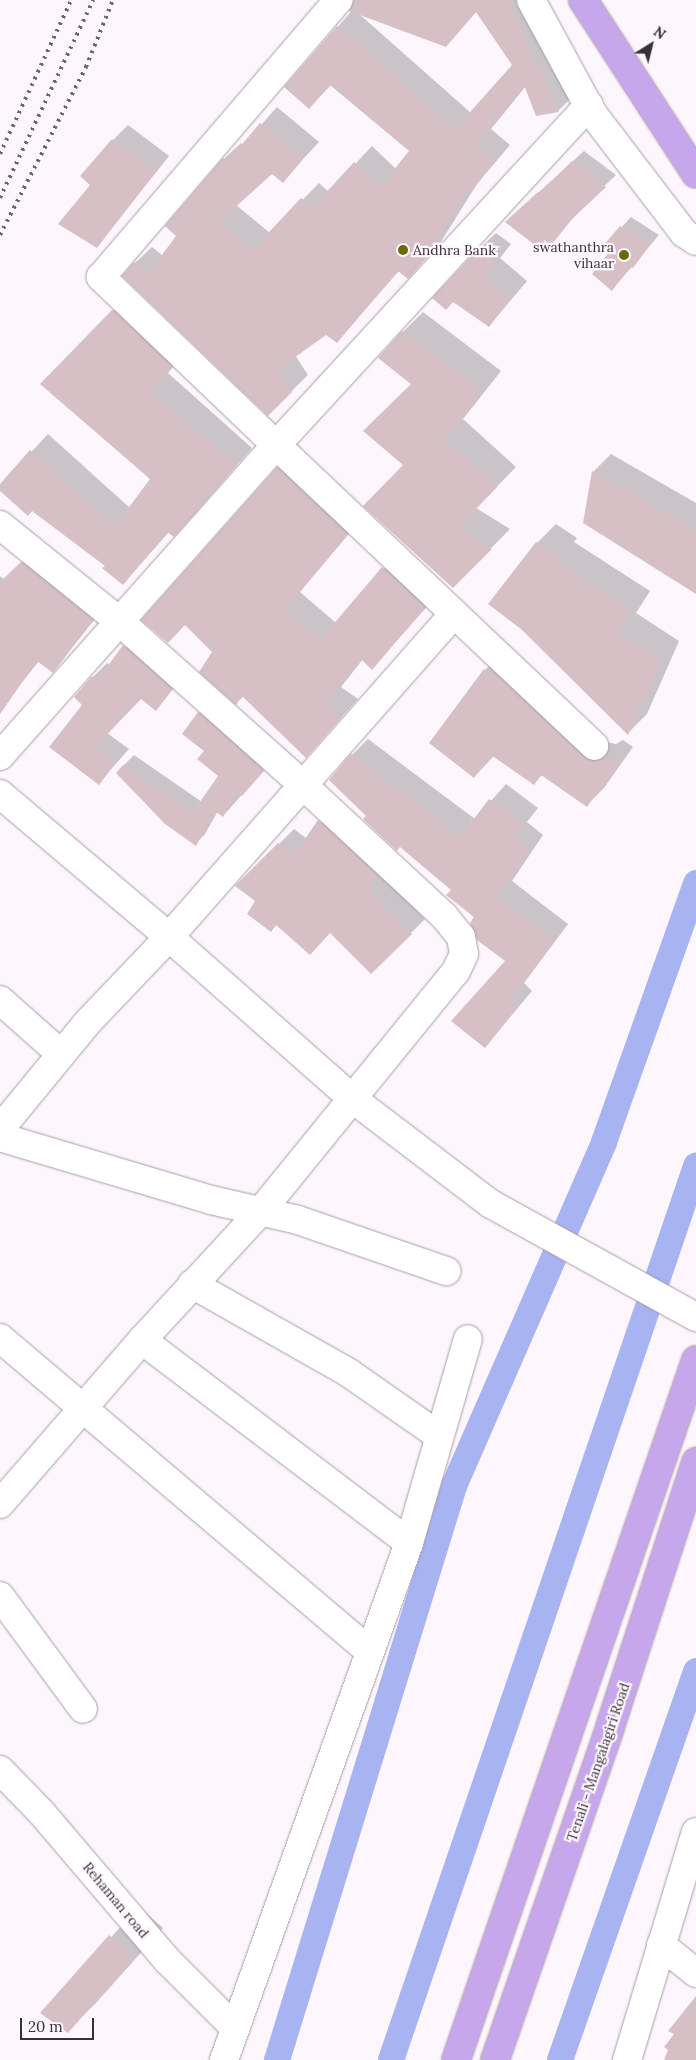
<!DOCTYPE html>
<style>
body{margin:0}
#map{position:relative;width:696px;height:2060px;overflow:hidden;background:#fdf6fc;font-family:Lora,serif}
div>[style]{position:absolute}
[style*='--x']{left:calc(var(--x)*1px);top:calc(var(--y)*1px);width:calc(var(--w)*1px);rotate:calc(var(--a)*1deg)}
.shadow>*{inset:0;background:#0003}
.canal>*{height:26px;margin:-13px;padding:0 13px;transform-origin:13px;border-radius:13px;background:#a8b3f2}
.building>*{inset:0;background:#d6c0c6}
.roads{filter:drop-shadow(0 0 1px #ab9ba9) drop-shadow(0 0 1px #ab9ba9)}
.minor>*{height:28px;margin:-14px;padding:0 14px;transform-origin:14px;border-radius:14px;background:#fff}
.major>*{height:28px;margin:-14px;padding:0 14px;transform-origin:14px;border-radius:14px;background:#c7a7eb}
.rail>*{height:4px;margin-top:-2px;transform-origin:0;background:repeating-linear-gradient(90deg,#6c656b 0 2.5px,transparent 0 7.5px)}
.dots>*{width:14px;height:14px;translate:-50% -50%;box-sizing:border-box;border:2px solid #fdf6fc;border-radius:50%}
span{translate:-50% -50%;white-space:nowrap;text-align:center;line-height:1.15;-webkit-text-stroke:4.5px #fdf6fc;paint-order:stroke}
.poi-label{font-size:14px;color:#373036}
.right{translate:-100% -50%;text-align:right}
.left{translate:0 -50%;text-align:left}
.street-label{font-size:14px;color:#373036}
.north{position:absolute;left:626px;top:20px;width:50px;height:50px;-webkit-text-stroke:4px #fdf6fc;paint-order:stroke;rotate:36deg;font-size:14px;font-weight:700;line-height:20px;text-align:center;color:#373036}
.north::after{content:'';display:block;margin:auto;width:18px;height:22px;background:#373036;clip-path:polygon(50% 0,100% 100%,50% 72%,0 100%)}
.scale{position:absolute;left:20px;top:2018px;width:74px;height:22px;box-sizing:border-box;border:2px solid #373036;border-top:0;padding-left:6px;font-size:15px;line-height:18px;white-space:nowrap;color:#373036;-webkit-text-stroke:4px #fdf6fc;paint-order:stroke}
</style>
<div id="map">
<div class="shadow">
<div style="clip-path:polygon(evenodd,361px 0,532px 0,553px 52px,547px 59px,558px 55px,575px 94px,559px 110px,537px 114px,526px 86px,491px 129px,510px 145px,477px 184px,439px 245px,408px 277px,399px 271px,337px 341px,326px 334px,295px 355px,308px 375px,268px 414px,135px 263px,152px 247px,163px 256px,178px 236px,167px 226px,224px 159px,241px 143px,243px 145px,277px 107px,319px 142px,283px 181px,272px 172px,236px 205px,270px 233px,319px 183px,329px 192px,372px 146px,396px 169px,411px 151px,331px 85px,309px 108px,286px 87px,361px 0,477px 11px,514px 65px,471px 113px,358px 13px,445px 46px,477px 11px)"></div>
<div style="clip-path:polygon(128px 125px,169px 156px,97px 247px,92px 185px,113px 140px)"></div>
<div style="clip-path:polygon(584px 151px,616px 175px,581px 208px,545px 252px,506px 222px)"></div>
<div style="clip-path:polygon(631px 217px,659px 235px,612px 290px,611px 252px,604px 246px)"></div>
<div style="clip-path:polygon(496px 233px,511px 244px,500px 258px,527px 281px,489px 326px,478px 250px)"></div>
<div style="clip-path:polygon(130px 293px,188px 349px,168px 373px,252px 448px,191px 518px,173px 535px,169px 532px,123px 584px,106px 565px,0 486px,48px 434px,130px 508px,152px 479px,42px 384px)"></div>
<div style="clip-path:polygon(423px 312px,501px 371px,463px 419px,516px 467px,476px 508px,510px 529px,453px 587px,405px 465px,413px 384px,403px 332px)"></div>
<div style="clip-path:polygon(295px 451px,364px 516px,300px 592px,336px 623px,400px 551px,442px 590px,372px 668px,363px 659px,341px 687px,358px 699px,306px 756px,244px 696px,236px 703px,213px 652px,278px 468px)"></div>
<div style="clip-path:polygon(611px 454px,696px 503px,696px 593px,584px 522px,594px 471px)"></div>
<div style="clip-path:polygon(556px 524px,577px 538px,574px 542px,650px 591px,636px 613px,679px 641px,647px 714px,628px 733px,522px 629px,537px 543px)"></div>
<div style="clip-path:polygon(33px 551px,104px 608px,53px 671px,39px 661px,8px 700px,0 693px,0 576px,5px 580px)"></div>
<div style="clip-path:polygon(138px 632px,186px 674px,155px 710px,141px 698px,107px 733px,129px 749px,98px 784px,84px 704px,93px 677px,107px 663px,110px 665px)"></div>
<div style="clip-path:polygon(502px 653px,601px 741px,616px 744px,623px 740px,633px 747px,604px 788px,587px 805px,543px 774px,534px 783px,494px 756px,474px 777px,485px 670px)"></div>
<div style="clip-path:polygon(209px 703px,273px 760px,223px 816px,218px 811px,205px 834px,195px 844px,123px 766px,134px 755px,202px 802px,220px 776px,205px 751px,199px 713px)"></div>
<div style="clip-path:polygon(368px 739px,475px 819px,506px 784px,538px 808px,527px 822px,543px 835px,512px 881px,568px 924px,524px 983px,532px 991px,485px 1047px,507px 960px,452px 890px,368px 816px,352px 755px)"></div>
<div style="clip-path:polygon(333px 807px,381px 874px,425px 919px,371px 973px,331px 932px,277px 924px,270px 931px,257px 900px,237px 886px,294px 829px,307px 839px)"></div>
<div style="clip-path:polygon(139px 1907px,163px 1928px,96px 2003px,67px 2031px,42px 2012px)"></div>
</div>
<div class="canal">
<div style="--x:277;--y:2060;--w:601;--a:-72.86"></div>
<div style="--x:454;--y:1486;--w:375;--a:-66.4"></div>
<div style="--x:604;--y:1142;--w:275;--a:-70.4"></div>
<div style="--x:391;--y:2060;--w:945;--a:-71.16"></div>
<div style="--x:560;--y:2060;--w:412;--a:-70.7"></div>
</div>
<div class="building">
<div style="clip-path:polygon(353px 0,509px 0,537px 70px,534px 73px,541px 70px,559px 112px,536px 116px,524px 85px,475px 146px,495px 162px,460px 202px,422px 263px,408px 279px,398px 271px,337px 343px,326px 335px,277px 370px,292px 392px,268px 416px,122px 276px,134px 262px,148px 274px,176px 236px,165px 226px,223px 158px,227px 162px,260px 123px,303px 159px,283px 183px,272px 174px,219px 222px,253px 249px,301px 198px,312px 208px,354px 162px,381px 186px,409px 151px,330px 85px,309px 109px,284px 87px,337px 26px,455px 129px,512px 65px,476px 12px,446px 47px,349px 11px)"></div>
<div style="clip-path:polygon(112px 139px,155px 172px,97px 248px,58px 224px,90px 185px,80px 176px)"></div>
<div style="clip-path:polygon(572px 161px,606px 187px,571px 220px,545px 253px,505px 222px,538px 192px,540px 193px)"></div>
<div style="clip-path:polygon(620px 226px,650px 245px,633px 268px,629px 266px,612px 291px,592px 274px,609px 252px,602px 247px)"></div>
<div style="clip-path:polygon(478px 249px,494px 261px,484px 276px,511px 298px,489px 327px,453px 302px,446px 310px,432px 298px)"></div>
<div style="clip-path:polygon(112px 310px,172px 366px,151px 391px,236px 466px,174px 537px,167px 532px,123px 585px,102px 568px,105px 566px,32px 511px,28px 516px,0 491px,0 484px,30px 450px,115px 526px,150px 479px,40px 384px)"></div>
<div style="clip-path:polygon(402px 331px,483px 391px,444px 439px,497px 487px,458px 528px,492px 549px,453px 588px,363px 506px,403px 465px,363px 431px,411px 384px,378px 358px)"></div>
<div style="clip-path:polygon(277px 467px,348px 534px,284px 610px,320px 640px,382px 567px,425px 608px,372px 670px,361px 659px,324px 705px,342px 717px,306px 758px,242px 696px,236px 705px,199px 672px,212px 652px,185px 625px,168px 643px,141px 620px)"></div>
<div style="clip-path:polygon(592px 471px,696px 530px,696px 594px,583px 523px)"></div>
<div style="clip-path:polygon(536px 542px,559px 558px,556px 562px,631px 611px,618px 632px,661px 660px,628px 735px,521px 629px,488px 604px)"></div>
<div style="clip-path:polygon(21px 562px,93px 620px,53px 673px,37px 661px,0 714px,0 582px)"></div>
<div style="clip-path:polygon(123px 645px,172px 690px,156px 711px,141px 699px,94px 748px,115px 764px,99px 785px,49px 747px,82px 705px,74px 697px,92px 676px,97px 681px)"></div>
<div style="clip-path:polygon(484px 669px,504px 682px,584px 758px,598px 761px,605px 757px,617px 764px,587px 807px,541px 775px,534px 785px,491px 755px,474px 778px,429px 743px)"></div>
<div style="clip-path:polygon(198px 712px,264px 771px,242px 796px,237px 792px,223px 817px,215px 811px,196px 846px,165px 824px,116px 773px,123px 765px,193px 812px,218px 776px,197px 759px,204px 751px,182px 734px)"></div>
<div style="clip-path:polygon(351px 754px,461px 836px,489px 799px,524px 824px,513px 839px,528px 851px,497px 897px,554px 941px,509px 999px,518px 1007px,485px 1048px,451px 1021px,505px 961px,477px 940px,470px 923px,474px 917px,446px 895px,451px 890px,400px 847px,397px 851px,363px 819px,366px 816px,329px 780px)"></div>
<div style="clip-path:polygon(318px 820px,377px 876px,367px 889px,412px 934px,371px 974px,330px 933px,310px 955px,276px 925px,271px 932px,247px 914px,255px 901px,235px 886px,278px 843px,294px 855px)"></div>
<div style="clip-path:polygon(109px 1935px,135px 1957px,68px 2033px,40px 2013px)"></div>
<div style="clip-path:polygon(696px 1996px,696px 2060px,664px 2060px,668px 2050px,664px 2047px,674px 2034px,668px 2031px)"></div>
</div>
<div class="roads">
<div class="minor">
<div style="--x:531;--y:0;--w:130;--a:61.5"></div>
<div style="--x:593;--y:114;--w:150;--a:52.6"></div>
<div style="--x:684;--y:233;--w:14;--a:34"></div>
<div style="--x:589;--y:105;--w:462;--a:132.6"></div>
<div style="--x:276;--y:445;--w:438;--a:43.4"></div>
<div style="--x:0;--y:525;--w:153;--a:38.9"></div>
<div style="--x:119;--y:621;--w:248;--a:41.7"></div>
<div style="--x:304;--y:786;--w:191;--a:42.9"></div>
<div style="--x:444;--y:916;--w:27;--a:51"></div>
<div style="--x:461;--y:937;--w:17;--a:80"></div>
<div style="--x:464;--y:954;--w:19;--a:115"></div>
<div style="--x:456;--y:971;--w:311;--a:129.1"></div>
<div style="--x:260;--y:1212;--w:174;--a:132.7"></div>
<div style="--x:142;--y:1340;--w:217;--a:130.9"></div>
<div style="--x:0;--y:756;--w:416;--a:-48.4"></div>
<div style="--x:276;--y:445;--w:243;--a:-136.2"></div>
<div style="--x:101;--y:277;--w:365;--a:-49.4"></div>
<div style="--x:0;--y:794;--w:221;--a:40.2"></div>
<div style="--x:169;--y:937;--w:245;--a:41.4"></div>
<div style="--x:353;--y:1099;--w:173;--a:37.3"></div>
<div style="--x:491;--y:1204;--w:234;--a:28.9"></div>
<div style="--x:0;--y:1000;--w:81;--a:41.5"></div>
<div style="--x:0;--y:1129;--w:139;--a:-50.6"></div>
<div style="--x:88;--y:1022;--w:117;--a:-46.4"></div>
<div style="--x:169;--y:937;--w:429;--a:-48.6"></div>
<div style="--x:0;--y:1137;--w:220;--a:16.6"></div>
<div style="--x:211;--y:1200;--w:89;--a:12.9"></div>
<div style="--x:298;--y:1220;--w:157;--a:19"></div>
<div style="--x:192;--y:1284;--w:180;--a:29.5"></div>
<div style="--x:349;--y:1373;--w:108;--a:34.9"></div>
<div style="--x:0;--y:1338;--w:484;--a:40.3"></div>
<div style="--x:142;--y:1340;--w:335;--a:37.2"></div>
<div style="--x:0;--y:1596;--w:140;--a:53.7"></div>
<div style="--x:0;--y:1770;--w:59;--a:45.7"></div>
<div style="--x:41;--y:1812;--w:196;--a:49.6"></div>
<div style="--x:168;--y:1961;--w:95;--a:45"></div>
<div style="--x:661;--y:1945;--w:45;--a:38.7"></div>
<div style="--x:224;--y:2060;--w:549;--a:-70.31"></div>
<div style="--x:409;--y:1543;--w:212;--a:-73.9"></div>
<div style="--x:627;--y:2060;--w:238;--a:-73.2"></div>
</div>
<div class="major">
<div style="--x:583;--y:0;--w:207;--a:57"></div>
<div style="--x:456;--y:2060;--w:740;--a:-71.08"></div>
<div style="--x:495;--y:2060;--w:352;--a:-70.9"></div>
<div style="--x:610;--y:1727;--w:279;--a:-72"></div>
</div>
</div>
<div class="rail">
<div style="--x:0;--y:154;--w:170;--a:-65.2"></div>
<div style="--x:0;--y:198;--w:219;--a:-64.8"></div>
<div style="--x:0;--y:235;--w:189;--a:-62.9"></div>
<div style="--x:86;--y:67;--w:72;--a:-68.1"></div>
</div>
<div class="dots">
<div style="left:403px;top:250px;background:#6b6a08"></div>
<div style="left:624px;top:255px;background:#6b6a08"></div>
</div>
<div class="poi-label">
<span class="right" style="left:614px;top:255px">swathanthra<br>vihaar</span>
<span class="left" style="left:413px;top:250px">Andhra Bank</span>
</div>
<div class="street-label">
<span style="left:598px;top:1762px;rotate:-71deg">Tenali - Mangalagiri Road</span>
<span style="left:116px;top:1900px;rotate:50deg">Rehaman road</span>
</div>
<div class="north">N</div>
<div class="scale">20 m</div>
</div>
